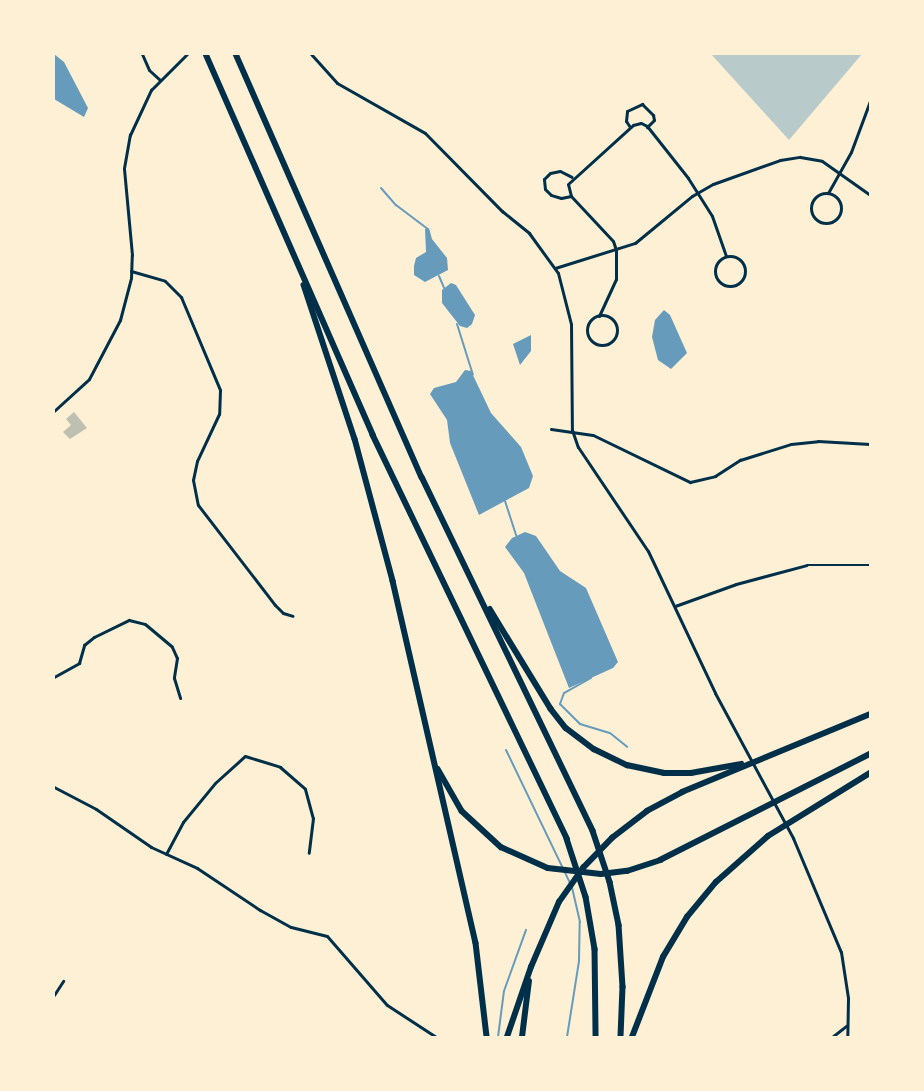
<!DOCTYPE html>
<style>
body{margin:0}
#map{position:relative;width:924px;height:1091px;overflow:hidden;background:#fdf0d5;font-family:Figtree,sans-serif}
div>[style]{position:absolute}
[style*='--x']{left:calc(var(--x)*1px);top:calc(var(--y)*1px);width:calc(var(--w)*1px);rotate:calc(var(--a)*1deg)}
.green>*{inset:0;background:#b9caca}
.water>*{inset:0;background:#669bbc}
.stream>*{height:2px;margin:-1px;padding:0 1px;transform-origin:1px;border-radius:1px;background:#669bbc}
.building>*{inset:0;background:#bec0b2}
.service>*{height:2px;margin:-1px;padding:0 1px;transform-origin:1px;border-radius:1px;background:#003049}
.minor>*{height:3px;margin:-1.5px;padding:0 1.5px;transform-origin:1.5px;border-radius:1.5px;background:#003049}
.minor>.ring{margin:-1.5px;padding:0;box-sizing:content-box;background:none;border:3px solid #003049;border-radius:50%}
.motorway>*{height:5.5px;margin:-2.75px;padding:0 2.75px;transform-origin:2.75px;border-radius:2.75px;background:#003049}
span{translate:-50% -50%;white-space:nowrap;text-align:center;line-height:1.15;-webkit-text-stroke:5px #fdf0d5;paint-order:stroke}
.frame{position:absolute;inset:0;border:55px solid #fdf0d5;pointer-events:none}
</style>
<div id="map">
<div class="green">
<div style="clip-path:polygon(711px 54px,862px 54px,789px 140px)"></div>
</div>
<div class="water">
<div style="clip-path:polygon(54px 54px,64px 62px,88px 108px,84px 117px,54px 99px)"></div>
<div style="clip-path:polygon(429px 228px,432px 239px,447px 258px,448px 270px,425px 282px,414px 275px,414px 266px,416px 258px,426px 252px,425px 229px)"></div>
<div style="clip-path:polygon(451px 283px,456px 285px,475px 315px,472px 324px,467px 328px,460px 326px,442px 303px,442px 290px)"></div>
<div style="clip-path:polygon(664px 310px,670px 315px,687px 353px,671px 369px,658px 360px,652px 337px,655px 320px)"></div>
<div style="clip-path:polygon(531px 335px,531px 351px,520px 365px,513px 344px)"></div>
<div style="clip-path:polygon(465px 370px,471px 371px,491px 413px,521px 447px,533px 476px,529px 488px,479px 515px,450px 443px,447px 420px,430px 394px,434px 388px,456px 382px)"></div>
<div style="clip-path:polygon(525px 532px,536px 536px,560px 571px,586px 588px,618px 662px,613px 668px,569px 688px,524px 573px,505px 547px,512px 538px)"></div>
</div>
<div class="stream">
<div style="--x:381;--y:188;--w:23;--a:49"></div>
<div style="--x:396;--y:205;--w:39;--a:37"></div>
<div style="--x:439;--y:276;--w:13;--a:67"></div>
<div style="--x:457;--y:324;--w:53;--a:72.6"></div>
<div style="--x:505;--y:501;--w:36;--a:72"></div>
<div style="--x:591;--y:678;--w:31;--a:151"></div>
<div style="--x:564;--y:693;--w:12;--a:110"></div>
<div style="--x:560;--y:704;--w:28;--a:45"></div>
<div style="--x:580;--y:724;--w:31;--a:17"></div>
<div style="--x:610;--y:733;--w:22;--a:39"></div>
<div style="--x:506;--y:750;--w:148;--a:64.3"></div>
<div style="--x:498;--y:1037;--w:46;--a:-82.6"></div>
<div style="--x:504;--y:991;--w:65;--a:-70.2"></div>
<div style="--x:567;--y:1037;--w:77;--a:-81"></div>
<div style="--x:579;--y:961;--w:39;--a:-89"></div>
<div style="--x:580;--y:922;--w:36;--a:-103"></div>
</div>
<div class="building">
<div style="clip-path:polygon(74px 412px,87px 428px,70px 439px,63px 432px,71px 425px,66px 419px)"></div>
</div>
<div class="service">
<div style="--x:807;--y:565;--w:63;--a:0"></div>
</div>
<div class="minor">
<div style="--x:142;--y:54;--w:17;--a:66"></div>
<div style="--x:149;--y:70;--w:15;--a:42"></div>
<div style="--x:311;--y:54;--w:39;--a:48"></div>
<div style="--x:337;--y:83;--w:101;--a:29.6"></div>
<div style="--x:425;--y:133;--w:110;--a:45.4"></div>
<div style="--x:502;--y:211;--w:35;--a:39"></div>
<div style="--x:529;--y:233;--w:49;--a:54.1"></div>
<div style="--x:558;--y:273;--w:53;--a:75.7"></div>
<div style="--x:571;--y:324;--w:106;--a:89.5"></div>
<div style="--x:572;--y:430;--w:18;--a:71"></div>
<div style="--x:578;--y:447;--w:125;--a:56.1"></div>
<div style="--x:648;--y:551;--w:157;--a:64.7"></div>
<div style="--x:715;--y:693;--w:165;--a:61.7"></div>
<div style="--x:793;--y:838;--w:124;--a:67.2"></div>
<div style="--x:841;--y:952;--w:47;--a:81.3"></div>
<div style="--x:848;--y:998;--w:39;--a:91"></div>
<div style="--x:630;--y:127;--w:7;--a:-124"></div>
<div style="--x:626;--y:121;--w:10;--a:-84"></div>
<div style="--x:627;--y:111;--w:17;--a:-25"></div>
<div style="--x:642;--y:104;--w:16;--a:45"></div>
<div style="--x:653;--y:115;--w:5;--a:79"></div>
<div style="--x:654;--y:120;--w:10;--a:135"></div>
<div style="--x:828;--y:193;--w:47;--a:-60.7"></div>
<div style="--x:851;--y:152;--w:54;--a:-69.6"></div>
<div class="ring" style="left:811px;top:193px;width:27px;height:27px"></div>
<div style="--x:571;--y:196;--w:10;--a:169"></div>
<div style="--x:561;--y:198;--w:10;--a:-163"></div>
<div style="--x:551;--y:195;--w:8;--a:-135"></div>
<div style="--x:545;--y:189;--w:10;--a:-96"></div>
<div style="--x:544;--y:179;--w:8;--a:-45"></div>
<div style="--x:550;--y:173;--w:10;--a:-11"></div>
<div style="--x:560;--y:171;--w:13;--a:27"></div>
<div class="ring" style="left:715px;top:256px;width:27px;height:27px"></div>
<div style="--x:555;--y:268;--w:84;--a:-17.4"></div>
<div style="--x:635;--y:243;--w:74;--a:-39.5"></div>
<div style="--x:692;--y:196;--w:24;--a:-30"></div>
<div style="--x:713;--y:184;--w:71;--a:-19.7"></div>
<div style="--x:780;--y:160;--w:20;--a:-9"></div>
<div style="--x:800;--y:157;--w:22;--a:10"></div>
<div style="--x:822;--y:161;--w:59;--a:35.3"></div>
<div style="--x:131;--y:271;--w:35;--a:16"></div>
<div style="--x:165;--y:281;--w:23;--a:45"></div>
<div style="--x:181;--y:297;--w:101;--a:67.2"></div>
<div style="--x:220;--y:390;--w:24;--a:92"></div>
<div style="--x:219;--y:414;--w:52;--a:115.1"></div>
<div style="--x:197;--y:461;--w:19;--a:102"></div>
<div style="--x:193;--y:480;--w:25;--a:79"></div>
<div style="--x:198;--y:505;--w:126;--a:52.4"></div>
<div style="--x:275;--y:605;--w:11;--a:45"></div>
<div style="--x:283;--y:613;--w:10;--a:17"></div>
<div class="ring" style="left:587px;top:315px;width:27px;height:27px"></div>
<div style="--x:599;--y:316;--w:41;--a:-65.3"></div>
<div style="--x:616;--y:279;--w:29;--a:-90"></div>
<div style="--x:616;--y:250;--w:9;--a:-108"></div>
<div style="--x:613;--y:241;--w:62;--a:-133"></div>
<div style="--x:571;--y:196;--w:12;--a:-104"></div>
<div style="--x:568;--y:184;--w:88;--a:-42.2"></div>
<div style="--x:633;--y:125;--w:8;--a:-14"></div>
<div style="--x:641;--y:123;--w:7;--a:27"></div>
<div style="--x:647;--y:126;--w:66;--a:51.7"></div>
<div style="--x:688;--y:178;--w:45;--a:57.7"></div>
<div style="--x:712;--y:216;--w:42;--a:70.7"></div>
<div style="--x:54;--y:411;--w:47;--a:-42.4"></div>
<div style="--x:89;--y:379;--w:67;--a:-62.3"></div>
<div style="--x:120;--y:320;--w:43;--a:-75.3"></div>
<div style="--x:131;--y:278;--w:23;--a:-88"></div>
<div style="--x:132;--y:255;--w:87;--a:-95.3"></div>
<div style="--x:124;--y:168;--w:34;--a:-80"></div>
<div style="--x:130;--y:135;--w:50;--a:-65"></div>
<div style="--x:151;--y:90;--w:51;--a:-45"></div>
<div style="--x:551;--y:429;--w:42;--a:8.1"></div>
<div style="--x:593;--y:435;--w:108;--a:25.9"></div>
<div style="--x:690;--y:482;--w:26;--a:-13"></div>
<div style="--x:715;--y:476;--w:30;--a:-33"></div>
<div style="--x:740;--y:460;--w:53;--a:-17.4"></div>
<div style="--x:791;--y:444;--w:27;--a:-6"></div>
<div style="--x:818;--y:441;--w:52;--a:3.3"></div>
<div style="--x:675;--y:606;--w:65;--a:-19.8"></div>
<div style="--x:736;--y:584;--w:73;--a:-15"></div>
<div style="--x:54;--y:677;--w:29;--a:-29"></div>
<div style="--x:79;--y:663;--w:19;--a:-74"></div>
<div style="--x:84;--y:645;--w:13;--a:-39"></div>
<div style="--x:94;--y:637;--w:39;--a:-26"></div>
<div style="--x:129;--y:620;--w:16;--a:14"></div>
<div style="--x:145;--y:624;--w:35;--a:40"></div>
<div style="--x:172;--y:647;--w:12;--a:66"></div>
<div style="--x:177;--y:658;--w:20;--a:99"></div>
<div style="--x:174;--y:678;--w:21;--a:73"></div>
<div style="--x:54;--y:787;--w:47;--a:27.6"></div>
<div style="--x:96;--y:809;--w:67;--a:34.6"></div>
<div style="--x:151;--y:847;--w:51;--a:24.5"></div>
<div style="--x:197;--y:868;--w:76;--a:33.7"></div>
<div style="--x:260;--y:910;--w:35;--a:29"></div>
<div style="--x:291;--y:927;--w:37;--a:14"></div>
<div style="--x:327;--y:936;--w:91;--a:49"></div>
<div style="--x:387;--y:1005;--w:59;--a:33.1"></div>
<div style="--x:166;--y:854;--w:36;--a:-62"></div>
<div style="--x:183;--y:822;--w:50;--a:-50.6"></div>
<div style="--x:215;--y:783;--w:40;--a:-42"></div>
<div style="--x:245;--y:756;--w:37;--a:17"></div>
<div style="--x:280;--y:767;--w:33;--a:41"></div>
<div style="--x:305;--y:789;--w:30;--a:75"></div>
<div style="--x:313;--y:818;--w:35;--a:97"></div>
<div style="--x:54;--y:995;--w:17;--a:-57"></div>
<div style="--x:832;--y:1037;--w:18;--a:-38"></div>
</div>
<div class="motorway">
<div style="--x:206;--y:54;--w:416;--a:66.3"></div>
<div style="--x:373;--y:435;--w:448;--a:64.3"></div>
<div style="--x:567;--y:839;--w:61;--a:71.9"></div>
<div style="--x:586;--y:897;--w:53;--a:80.2"></div>
<div style="--x:595;--y:949;--w:88;--a:89.3"></div>
<div style="--x:236;--y:54;--w:462;--a:66.3"></div>
<div style="--x:422;--y:477;--w:393;--a:64.2"></div>
<div style="--x:593;--y:831;--w:54;--a:71.6"></div>
<div style="--x:610;--y:882;--w:44;--a:78.2"></div>
<div style="--x:619;--y:925;--w:62;--a:86.3"></div>
<div style="--x:623;--y:987;--w:50;--a:92.3"></div>
<div style="--x:304;--y:285;--w:162;--a:71.7"></div>
<div style="--x:355;--y:439;--w:147;--a:75"></div>
<div style="--x:393;--y:581;--w:371;--a:77.1"></div>
<div style="--x:476;--y:943;--w:95;--a:83.3"></div>
<div style="--x:490;--y:609;--w:117;--a:58.6"></div>
<div style="--x:551;--y:709;--w:24;--a:52"></div>
<div style="--x:566;--y:728;--w:35;--a:37"></div>
<div style="--x:594;--y:749;--w:37;--a:26"></div>
<div style="--x:627;--y:765;--w:38;--a:12"></div>
<div style="--x:664;--y:773;--w:27;--a:0"></div>
<div style="--x:691;--y:773;--w:51;--a:-10.2"></div>
<div style="--x:438;--y:769;--w:48;--a:60.3"></div>
<div style="--x:462;--y:811;--w:53;--a:42.7"></div>
<div style="--x:501;--y:847;--w:51;--a:24.1"></div>
<div style="--x:548;--y:868;--w:53;--a:6.5"></div>
<div style="--x:601;--y:874;--w:26;--a:-7"></div>
<div style="--x:627;--y:871;--w:35;--a:-18"></div>
<div style="--x:660;--y:860;--w:235;--a:-26.8"></div>
<div style="--x:507;--y:1037;--w:74;--a:-71.1"></div>
<div style="--x:531;--y:967;--w:71;--a:-66.7"></div>
<div style="--x:559;--y:902;--w:42;--a:-54.8"></div>
<div style="--x:583;--y:868;--w:42;--a:-46"></div>
<div style="--x:612;--y:838;--w:44;--a:-37.6"></div>
<div style="--x:647;--y:811;--w:40;--a:-28"></div>
<div style="--x:682;--y:792;--w:204;--a:-22.5"></div>
<div style="--x:522;--y:1037;--w:56;--a:-82.9"></div>
<div style="--x:632;--y:1037;--w:86;--a:-68.8"></div>
<div style="--x:663;--y:957;--w:47;--a:-59"></div>
<div style="--x:687;--y:917;--w:45;--a:-50.4"></div>
<div style="--x:716;--y:882;--w:69;--a:-41.5"></div>
<div style="--x:768;--y:836;--w:120;--a:-31.7"></div>
</div>
<div class="frame"></div>
</div>
